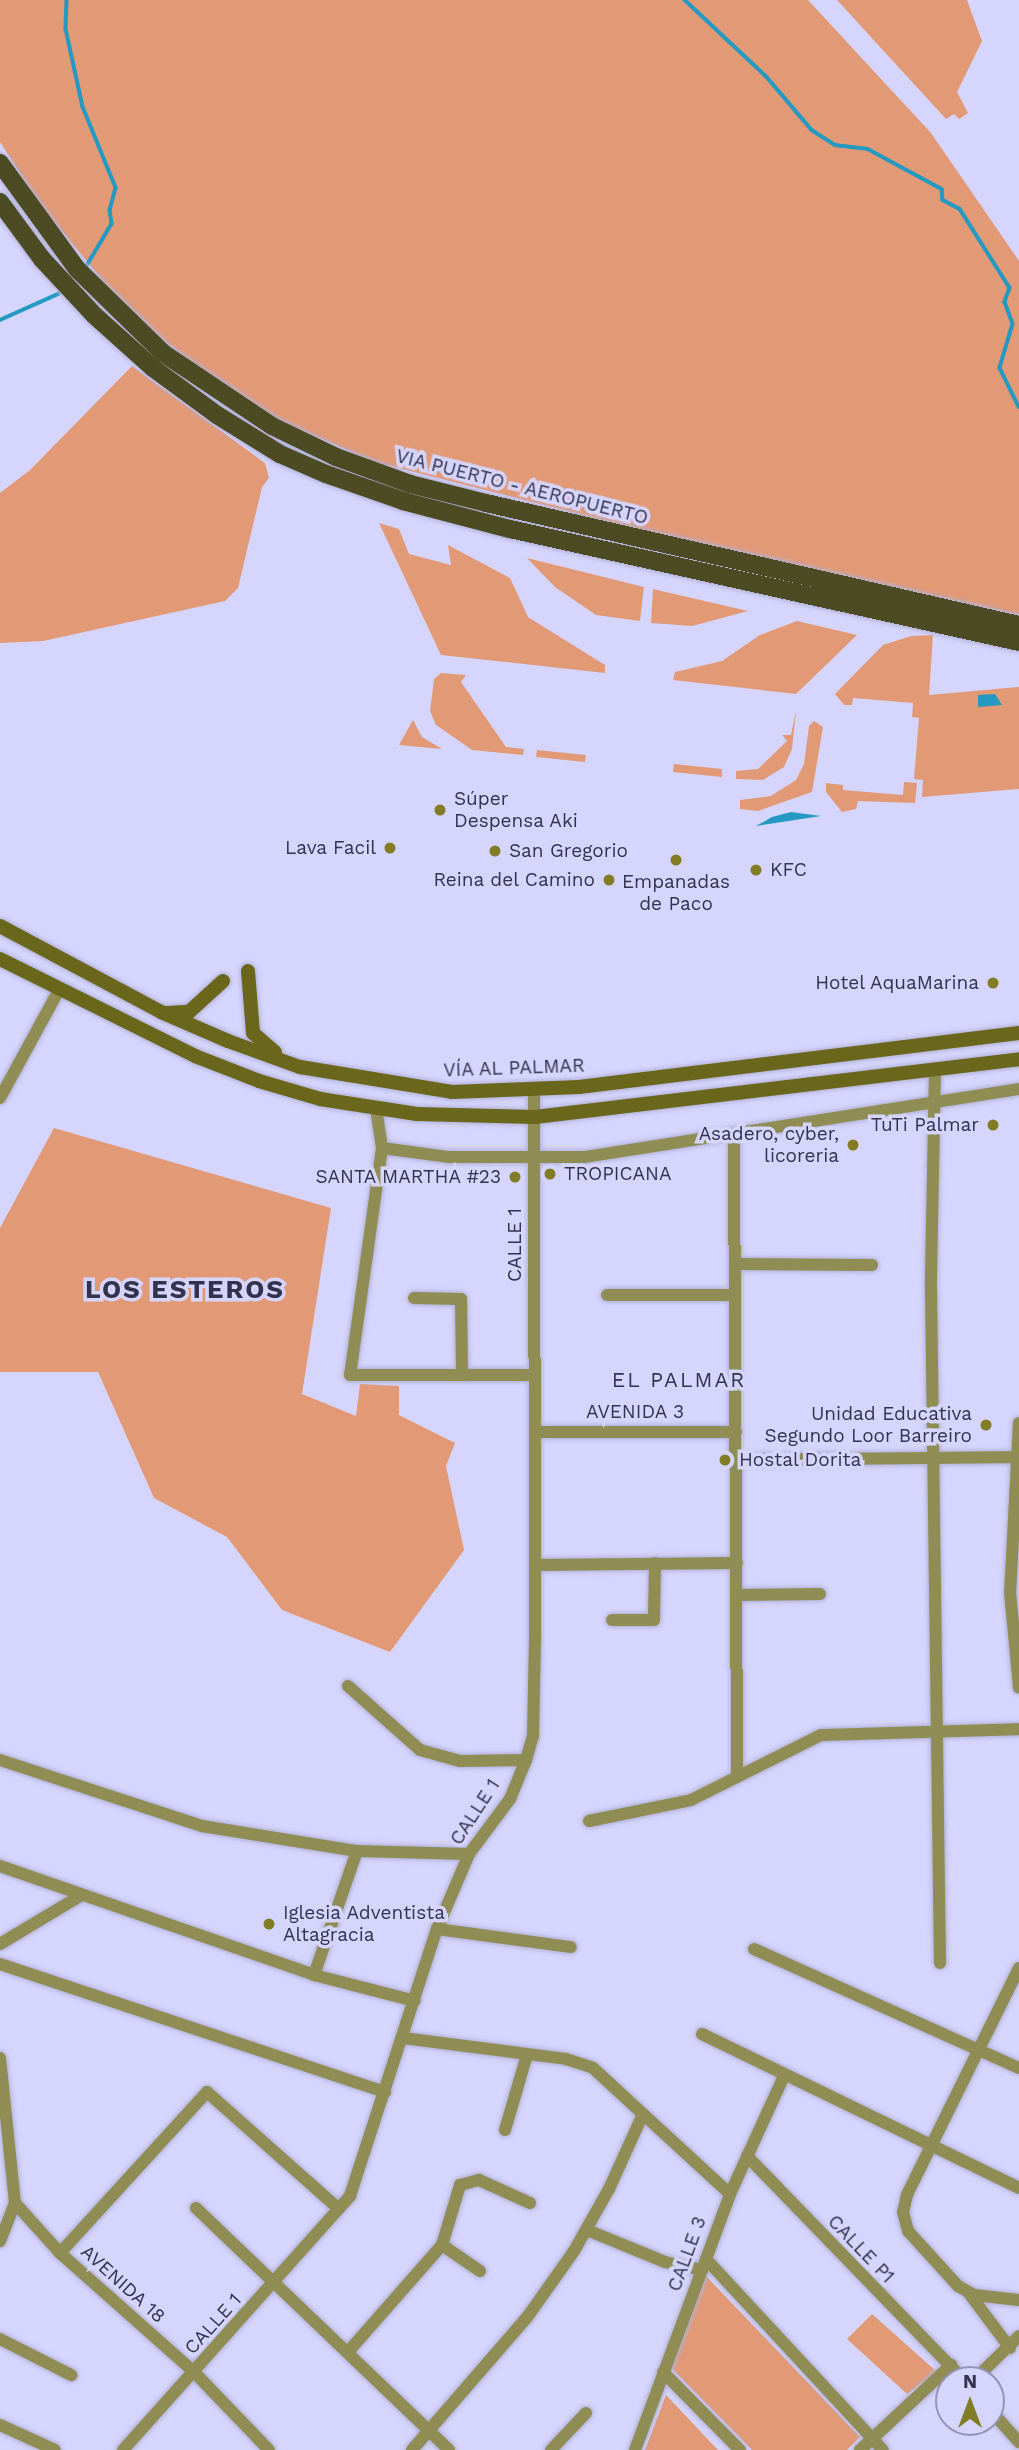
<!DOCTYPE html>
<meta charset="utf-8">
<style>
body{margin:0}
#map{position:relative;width:1019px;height:2450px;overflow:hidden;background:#d6d5fd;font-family:"Work Sans",sans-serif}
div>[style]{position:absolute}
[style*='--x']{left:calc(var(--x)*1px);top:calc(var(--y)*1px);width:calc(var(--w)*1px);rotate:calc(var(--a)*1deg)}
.green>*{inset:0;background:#e29976}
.water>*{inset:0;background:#2499c1}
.stream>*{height:3.5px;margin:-1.75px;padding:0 1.75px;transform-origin:1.75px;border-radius:1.75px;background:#2499c1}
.roads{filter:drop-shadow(0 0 2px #b2b1d6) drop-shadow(0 0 2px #b2b1d6)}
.minor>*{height:12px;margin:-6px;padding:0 6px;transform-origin:6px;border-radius:6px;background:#8f8d53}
.secondary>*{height:14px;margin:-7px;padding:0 7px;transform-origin:7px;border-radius:7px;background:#6a661b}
.primary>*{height:18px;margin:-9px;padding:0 9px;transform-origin:9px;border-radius:9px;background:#4d4b23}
.dots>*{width:19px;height:19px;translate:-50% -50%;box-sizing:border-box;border:4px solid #d6d5fd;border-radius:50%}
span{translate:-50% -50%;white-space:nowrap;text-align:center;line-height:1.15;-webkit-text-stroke:7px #d6d5fd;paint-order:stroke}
.street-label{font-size:19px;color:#34324c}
.poi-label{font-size:19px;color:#34324c}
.left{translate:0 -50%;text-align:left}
.right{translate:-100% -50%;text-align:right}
.neighbourhood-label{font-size:21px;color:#34324c;letter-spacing:2px}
.district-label{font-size:26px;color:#34324c;font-weight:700;letter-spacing:2px}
.north{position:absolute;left:935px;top:2366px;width:70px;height:70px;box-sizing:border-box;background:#d6d5fd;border:2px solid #9594b6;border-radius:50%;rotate:0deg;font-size:19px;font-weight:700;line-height:28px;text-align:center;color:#34324c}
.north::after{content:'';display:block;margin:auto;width:24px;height:32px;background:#827d25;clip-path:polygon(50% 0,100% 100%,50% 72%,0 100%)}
</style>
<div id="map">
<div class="green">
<div style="clip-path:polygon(0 0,808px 0,931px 133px,1019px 261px,1019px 615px,666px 536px,375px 462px,285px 423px,228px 389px,167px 343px,104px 282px,41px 206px,0 142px)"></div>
<div style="clip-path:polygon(837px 0,967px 0,982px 41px,957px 92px,968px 113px,959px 119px,954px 114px,946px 119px)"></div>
<div style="clip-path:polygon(132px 366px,265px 463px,269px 478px,262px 487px,238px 588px,225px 601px,43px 641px,0 643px,0 493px,30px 470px)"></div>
<div style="clip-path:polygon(379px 523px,399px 529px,409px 554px,451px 565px,448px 545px,510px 578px,528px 617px,605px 665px,605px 673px,441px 655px)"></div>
<div style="clip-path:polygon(527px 558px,644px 587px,640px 621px,596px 615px,555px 587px)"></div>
<div style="clip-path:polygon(653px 589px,748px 611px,692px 626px,651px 623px)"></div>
<div style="clip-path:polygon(797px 621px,857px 635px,796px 694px,673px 680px,675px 672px,722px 661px,760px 635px)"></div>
<div style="clip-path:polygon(933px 635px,929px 695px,1019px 687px,1019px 789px,922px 797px,923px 780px,914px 779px,919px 718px,912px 717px,913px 703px,853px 698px,852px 705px,844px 705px,835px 694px,883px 645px,911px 636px)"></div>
<div style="clip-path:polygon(441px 673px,466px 675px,461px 682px,506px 747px,524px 749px,523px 755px,472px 750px,436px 725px,430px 711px,434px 679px)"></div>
<div style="clip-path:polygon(796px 710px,792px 749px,784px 767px,763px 780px,736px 779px,736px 771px,758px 769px,787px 741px,782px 735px,791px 735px)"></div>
<div style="clip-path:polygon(413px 720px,422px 737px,442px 749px,399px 745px)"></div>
<div style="clip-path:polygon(814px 721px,823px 727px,812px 792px,758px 811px,740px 809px,740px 800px,771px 796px,796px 780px,804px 764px,809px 726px)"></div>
<div style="clip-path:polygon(537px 750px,586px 755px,585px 762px,536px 757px)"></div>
<div style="clip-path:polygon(674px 764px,722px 769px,722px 777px,673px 772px)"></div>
<div style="clip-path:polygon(904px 782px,917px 783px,915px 803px,858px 801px,856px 809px,842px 812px,826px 792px,826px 783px,843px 785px,843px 790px,903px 795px)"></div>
<div style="clip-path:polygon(54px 1128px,331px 1208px,302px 1394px,356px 1416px,360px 1384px,399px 1386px,399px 1415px,455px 1443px,446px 1466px,464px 1550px,390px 1652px,282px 1610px,227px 1537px,154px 1498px,98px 1372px,0 1372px,0 1228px)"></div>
<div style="clip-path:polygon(706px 2276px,860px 2437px,847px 2450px,752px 2450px,672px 2369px)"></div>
<div style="clip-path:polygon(872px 2314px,937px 2372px,907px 2394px,847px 2339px)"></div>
<div style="clip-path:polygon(666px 2395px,718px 2450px,645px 2450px)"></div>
</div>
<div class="water">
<div style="clip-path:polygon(995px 694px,1002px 705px,978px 707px,978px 695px)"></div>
<div style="clip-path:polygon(791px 812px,821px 816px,756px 826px,772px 817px)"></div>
</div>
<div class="stream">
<div style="--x:67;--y:0;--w:29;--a:92"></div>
<div style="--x:66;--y:29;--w:80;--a:77.7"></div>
<div style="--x:83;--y:107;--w:87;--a:67.8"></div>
<div style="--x:116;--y:188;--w:23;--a:105"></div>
<div style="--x:110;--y:210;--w:14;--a:82"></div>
<div style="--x:112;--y:224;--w:49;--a:120.8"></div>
<div style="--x:685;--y:0;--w:111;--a:43.2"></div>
<div style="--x:766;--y:76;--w:71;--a:49.6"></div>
<div style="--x:812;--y:130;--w:27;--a:33"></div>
<div style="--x:835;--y:145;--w:33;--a:7"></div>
<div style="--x:868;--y:149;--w:84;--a:28.4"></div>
<div style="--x:942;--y:189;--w:11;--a:85"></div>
<div style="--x:943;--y:200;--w:19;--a:28"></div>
<div style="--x:960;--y:209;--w:93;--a:57.7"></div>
<div style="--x:1010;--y:288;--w:15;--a:110"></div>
<div style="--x:1005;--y:302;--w:23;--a:70"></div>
<div style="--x:1013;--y:324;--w:46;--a:106.5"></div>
<div style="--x:1000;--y:368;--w:43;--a:64"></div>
<div style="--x:0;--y:320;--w:64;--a:-24.1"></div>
</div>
<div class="roads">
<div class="minor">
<div style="--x:935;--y:1069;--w:218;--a:91.1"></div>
<div style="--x:931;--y:1287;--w:676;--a:89.24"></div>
<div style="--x:0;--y:1098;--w:123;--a:-61.4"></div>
<div style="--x:376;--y:1108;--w:40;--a:81.5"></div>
<div style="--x:382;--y:1148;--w:229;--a:98"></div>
<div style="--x:350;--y:1375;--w:184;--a:0"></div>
<div style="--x:734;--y:1137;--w:640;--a:89.73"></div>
<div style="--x:382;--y:1148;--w:68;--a:7.7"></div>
<div style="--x:449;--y:1157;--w:136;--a:0"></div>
<div style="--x:585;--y:1157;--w:439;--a:-8.9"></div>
<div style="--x:735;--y:1264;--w:137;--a:0.4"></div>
<div style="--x:607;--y:1295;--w:128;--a:0"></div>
<div style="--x:414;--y:1298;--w:47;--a:1.2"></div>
<div style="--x:461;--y:1299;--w:76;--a:89.2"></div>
<div style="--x:1019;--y:1423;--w:169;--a:93"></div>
<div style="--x:1010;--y:1592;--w:96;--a:84.6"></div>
<div style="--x:535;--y:1432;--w:201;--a:0"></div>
<div style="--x:736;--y:1460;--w:283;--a:-0.6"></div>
<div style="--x:535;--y:1565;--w:202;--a:-0.6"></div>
<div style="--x:737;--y:1595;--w:83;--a:-0.7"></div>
<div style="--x:612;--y:1620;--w:42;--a:0"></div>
<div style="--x:654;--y:1620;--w:57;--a:-89"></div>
<div style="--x:348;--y:1686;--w:96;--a:41.6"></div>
<div style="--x:420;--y:1750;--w:41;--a:15.4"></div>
<div style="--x:460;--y:1761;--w:66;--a:-0.9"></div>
<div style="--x:0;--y:1760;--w:213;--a:18.1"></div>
<div style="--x:202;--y:1826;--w:157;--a:9.2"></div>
<div style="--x:357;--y:1851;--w:112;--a:1.5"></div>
<div style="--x:589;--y:1821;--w:104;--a:-11.6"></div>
<div style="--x:691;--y:1800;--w:145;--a:-26.6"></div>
<div style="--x:821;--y:1735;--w:198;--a:-1.7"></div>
<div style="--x:0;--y:1866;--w:332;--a:19.1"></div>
<div style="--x:314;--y:1975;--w:104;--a:14.4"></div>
<div style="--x:437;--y:1929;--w:135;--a:7.7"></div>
<div style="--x:0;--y:1944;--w:93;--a:-31"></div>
<div style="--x:754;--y:1949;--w:290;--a:24.2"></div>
<div style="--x:0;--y:1964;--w:406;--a:18.4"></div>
<div style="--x:1019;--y:1968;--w:253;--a:116.3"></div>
<div style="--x:907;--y:2195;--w:17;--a:103"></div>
<div style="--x:903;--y:2212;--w:20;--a:75"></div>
<div style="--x:908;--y:2231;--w:74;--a:47.7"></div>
<div style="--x:958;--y:2286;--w:18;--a:29"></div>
<div style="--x:974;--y:2295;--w:45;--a:6.3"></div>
<div style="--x:314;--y:1975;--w:131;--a:-70.9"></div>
<div style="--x:702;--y:2034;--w:352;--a:25.9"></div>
<div style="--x:403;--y:2038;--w:164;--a:7.3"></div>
<div style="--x:566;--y:2059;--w:28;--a:18"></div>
<div style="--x:593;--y:2068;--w:186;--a:42.6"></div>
<div style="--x:0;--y:2058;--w:146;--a:84.1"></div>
<div style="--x:15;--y:2203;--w:41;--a:111.5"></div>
<div style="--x:505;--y:2130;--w:78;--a:-73.7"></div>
<div style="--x:747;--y:2156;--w:312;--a:45.9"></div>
<div style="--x:15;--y:2203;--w:67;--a:48"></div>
<div style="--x:60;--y:2253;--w:179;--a:41.6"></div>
<div style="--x:194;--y:2372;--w:108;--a:46.1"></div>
<div style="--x:196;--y:2208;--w:350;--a:43.7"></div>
<div style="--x:587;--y:2230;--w:84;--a:22.3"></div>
<div style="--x:665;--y:2262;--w:38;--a:12"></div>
<div style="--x:442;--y:2245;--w:46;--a:34.4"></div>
<div style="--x:60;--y:2253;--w:218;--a:-47.6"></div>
<div style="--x:207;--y:2092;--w:176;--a:41.6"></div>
<div style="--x:706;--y:2259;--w:260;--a:47.2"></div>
<div style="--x:968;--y:2292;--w:70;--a:53.1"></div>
<div style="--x:0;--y:2339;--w:80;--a:26.9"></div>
<div style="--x:348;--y:2352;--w:142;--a:-48.7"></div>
<div style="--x:442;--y:2245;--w:63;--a:-73.3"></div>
<div style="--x:460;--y:2185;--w:20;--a:-15"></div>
<div style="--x:479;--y:2180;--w:56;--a:24.3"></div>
<div style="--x:663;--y:2372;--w:110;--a:45.4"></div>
<div style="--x:974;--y:2380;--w:63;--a:-44.4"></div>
<div style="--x:991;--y:2411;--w:42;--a:47.9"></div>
<div style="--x:0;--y:2425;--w:60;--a:24.4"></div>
<div style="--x:123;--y:2450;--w:341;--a:-48.2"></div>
<div style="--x:350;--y:2196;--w:281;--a:-72"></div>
<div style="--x:437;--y:1929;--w:82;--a:-66.9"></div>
<div style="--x:469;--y:1854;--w:69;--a:-53.3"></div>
<div style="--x:510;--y:1799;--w:42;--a:-67.7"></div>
<div style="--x:526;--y:1760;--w:25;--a:-74"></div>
<div style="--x:533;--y:1736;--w:98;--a:-88.8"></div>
<div style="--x:535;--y:1638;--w:547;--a:-90.1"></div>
<div style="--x:412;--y:2450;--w:177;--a:-49.1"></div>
<div style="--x:528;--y:2316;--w:80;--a:-54.7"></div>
<div style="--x:574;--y:2251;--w:71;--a:-60.6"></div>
<div style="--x:609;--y:2189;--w:82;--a:-65.6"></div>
<div style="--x:551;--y:2450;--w:51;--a:-46.6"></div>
<div style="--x:635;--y:2450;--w:273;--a:-69.6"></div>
<div style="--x:730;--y:2194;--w:130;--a:-65.4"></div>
<div style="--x:860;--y:2450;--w:125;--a:-43"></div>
</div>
<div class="secondary">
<div style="--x:0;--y:926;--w:183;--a:28.1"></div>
<div style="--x:161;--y:1012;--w:73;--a:23.4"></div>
<div style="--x:228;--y:1041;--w:77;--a:19.9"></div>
<div style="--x:300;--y:1067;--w:154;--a:9.3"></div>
<div style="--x:452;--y:1092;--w:127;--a:-2.3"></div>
<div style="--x:579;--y:1087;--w:443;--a:-7"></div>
<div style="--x:0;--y:959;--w:218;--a:26.4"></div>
<div style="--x:195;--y:1056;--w:69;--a:21.3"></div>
<div style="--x:259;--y:1081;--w:64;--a:16.4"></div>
<div style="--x:320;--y:1099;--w:98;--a:8.8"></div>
<div style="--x:417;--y:1114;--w:118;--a:1.5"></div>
<div style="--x:535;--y:1117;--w:487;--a:-6.8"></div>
<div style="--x:248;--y:971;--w:62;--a:85.4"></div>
<div style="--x:253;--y:1033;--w:29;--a:41"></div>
<div style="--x:167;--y:1013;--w:22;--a:-3"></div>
<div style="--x:189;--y:1012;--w:46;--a:-42.4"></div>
</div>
<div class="primary">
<div style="--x:0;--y:163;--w:131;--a:54"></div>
<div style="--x:77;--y:269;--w:120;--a:44.3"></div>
<div style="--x:163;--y:353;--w:131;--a:33.8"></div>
<div style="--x:272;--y:426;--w:71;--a:25.8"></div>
<div style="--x:336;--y:457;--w:79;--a:20"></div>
<div style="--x:410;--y:484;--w:78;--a:14"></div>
<div style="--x:486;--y:503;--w:547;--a:12.89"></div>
<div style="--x:0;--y:202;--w:71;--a:53.6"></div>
<div style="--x:42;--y:259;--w:76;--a:47.1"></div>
<div style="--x:94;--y:315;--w:79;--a:41.9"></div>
<div style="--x:153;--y:368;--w:79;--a:36.3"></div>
<div style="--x:217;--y:415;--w:74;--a:31.8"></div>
<div style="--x:280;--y:454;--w:50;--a:23.5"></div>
<div style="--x:326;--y:474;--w:82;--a:19.3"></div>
<div style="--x:403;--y:501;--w:111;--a:14.7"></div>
<div style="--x:510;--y:529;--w:521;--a:12.52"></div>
</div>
</div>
<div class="dots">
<div style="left:440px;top:810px;background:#827d25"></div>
<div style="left:390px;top:848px;background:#827d25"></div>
<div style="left:495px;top:851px;background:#827d25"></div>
<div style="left:676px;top:860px;background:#827d25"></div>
<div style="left:756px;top:870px;background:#827d25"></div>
<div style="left:609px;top:880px;background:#827d25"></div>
<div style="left:993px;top:983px;background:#827d25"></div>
<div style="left:993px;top:1125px;background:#827d25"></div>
<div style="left:853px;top:1145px;background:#827d25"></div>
<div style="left:550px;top:1174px;background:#827d25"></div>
<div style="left:515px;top:1177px;background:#827d25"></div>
<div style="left:986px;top:1425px;background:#827d25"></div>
<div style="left:725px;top:1460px;background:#827d25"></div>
<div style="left:269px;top:1924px;background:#827d25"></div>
</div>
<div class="street-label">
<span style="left:522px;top:487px;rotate:14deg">VIA PUERTO - AEROPUERTO</span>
<span style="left:514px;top:1068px;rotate:-2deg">VÍA AL PALMAR</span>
<span style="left:515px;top:1245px;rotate:-90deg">CALLE 1</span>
<span style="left:635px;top:1412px">AVENIDA 3</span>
<span style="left:475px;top:1812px;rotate:-57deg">CALLE 1</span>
<span style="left:861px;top:2249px;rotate:46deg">CALLE P1</span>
<span style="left:687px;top:2254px;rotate:-70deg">CALLE 3</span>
<span style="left:123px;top:2284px;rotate:42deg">AVENIDA 18</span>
<span style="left:213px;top:2324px;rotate:-48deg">CALLE 1</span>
</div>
<div class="poi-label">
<span class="left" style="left:454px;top:810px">Súper<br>Despensa Aki</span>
<span class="right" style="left:376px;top:848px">Lava Facil</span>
<span class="left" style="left:509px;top:851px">San Gregorio</span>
<span class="left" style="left:770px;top:870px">KFC</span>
<span class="right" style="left:595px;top:880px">Reina del Camino</span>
<span style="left:676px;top:893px">Empanadas<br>de Paco</span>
<span class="right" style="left:979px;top:983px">Hotel AquaMarina</span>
<span class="right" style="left:979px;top:1125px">TuTi Palmar</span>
<span class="right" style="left:839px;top:1145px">Asadero, cyber,<br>licoreria</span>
<span class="left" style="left:564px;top:1174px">TROPICANA</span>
<span class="right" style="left:501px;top:1177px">SANTA MARTHA #23</span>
<span class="right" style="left:972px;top:1425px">Unidad Educativa<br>Segundo Loor Barreiro</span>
<span class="left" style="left:739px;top:1460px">Hostal Dorita</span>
<span class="left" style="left:283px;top:1924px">Iglesia Adventista<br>Altagracia</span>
</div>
<div class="neighbourhood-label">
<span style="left:679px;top:1380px">EL PALMAR</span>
</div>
<div class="district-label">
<span style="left:185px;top:1290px">LOS ESTEROS</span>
</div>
<div class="north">N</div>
</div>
